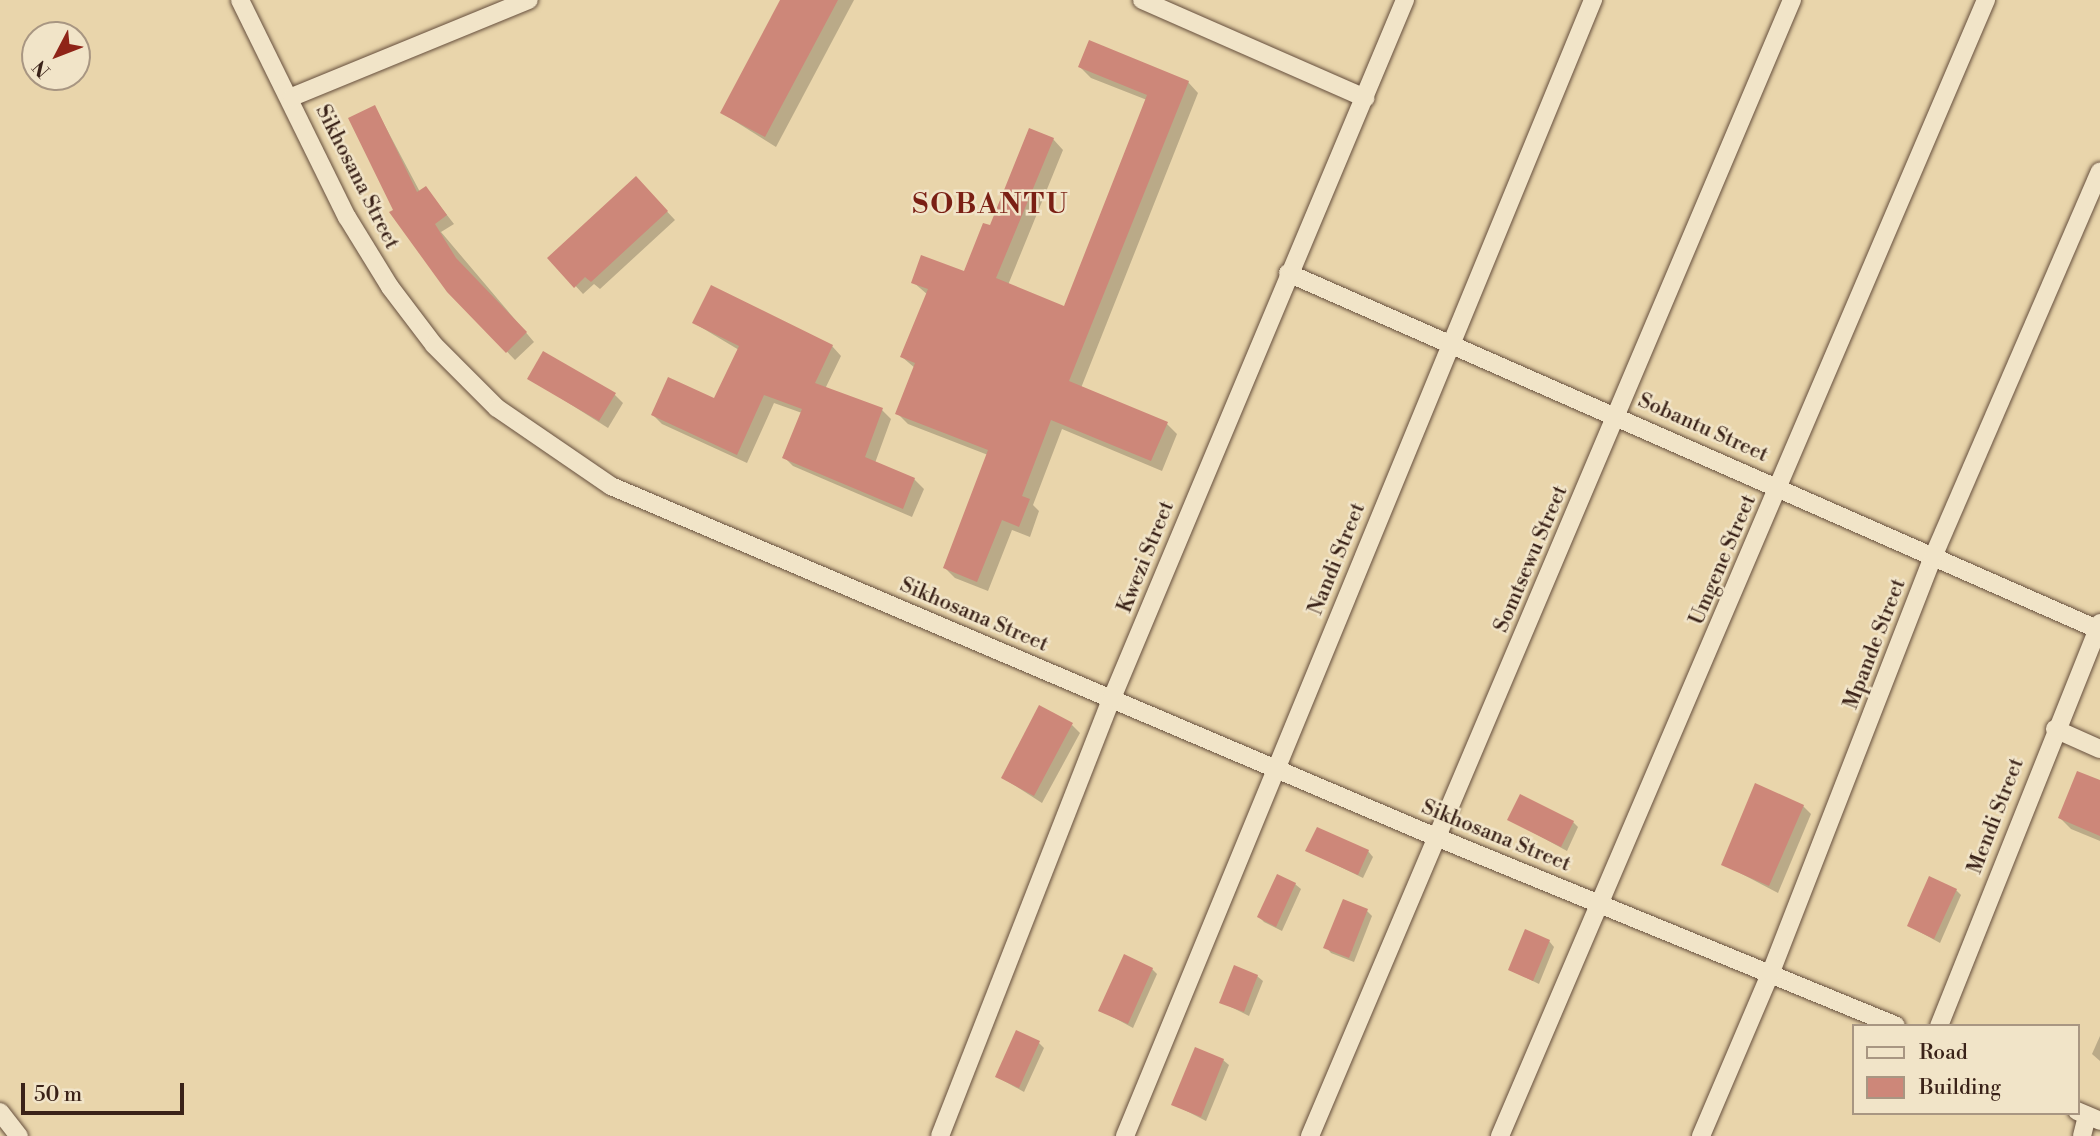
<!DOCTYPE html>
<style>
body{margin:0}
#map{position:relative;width:2100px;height:1136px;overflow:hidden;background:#e9d5ab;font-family:"Libre Bodoni",serif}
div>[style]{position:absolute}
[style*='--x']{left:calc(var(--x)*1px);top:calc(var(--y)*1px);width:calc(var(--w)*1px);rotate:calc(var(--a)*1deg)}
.shadow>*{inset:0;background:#0003}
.building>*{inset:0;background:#cd8779}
.roads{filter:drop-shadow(0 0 2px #664f3d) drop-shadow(0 0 2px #664f3d)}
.street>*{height:18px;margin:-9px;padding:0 9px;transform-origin:9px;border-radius:9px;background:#f1e4c8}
span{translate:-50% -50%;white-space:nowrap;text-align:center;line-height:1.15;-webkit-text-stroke:5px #f1e4c8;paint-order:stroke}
.street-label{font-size:21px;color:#3a2218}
.district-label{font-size:28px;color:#7a1f14;font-weight:700;letter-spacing:2px}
.legend{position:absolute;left:1852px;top:1024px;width:228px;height:91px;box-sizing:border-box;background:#f1e4c8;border:2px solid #a89682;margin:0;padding:9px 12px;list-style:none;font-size:21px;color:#3a2218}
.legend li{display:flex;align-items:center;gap:14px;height:35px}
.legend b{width:35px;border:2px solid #a89682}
.north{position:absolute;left:21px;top:21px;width:70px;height:70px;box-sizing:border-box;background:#f1e4c8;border:2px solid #a89682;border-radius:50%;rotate:228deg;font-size:19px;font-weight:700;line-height:28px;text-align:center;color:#3a2218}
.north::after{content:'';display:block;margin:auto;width:24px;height:32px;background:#8f2418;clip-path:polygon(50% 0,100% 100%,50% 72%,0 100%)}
.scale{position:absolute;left:21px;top:1083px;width:163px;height:32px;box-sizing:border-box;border:4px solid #3a2218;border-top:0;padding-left:9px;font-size:21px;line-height:24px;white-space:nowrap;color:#3a2218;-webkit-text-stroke:5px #f1e4c8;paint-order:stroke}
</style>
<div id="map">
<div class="shadow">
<div style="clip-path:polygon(782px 0,854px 0,776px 147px,722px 113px)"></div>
<div style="clip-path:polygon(1080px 67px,1188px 82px,1198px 93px,1081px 388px,1167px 424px,1177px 434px,1162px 471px,1062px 429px,1033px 505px,1039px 511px,1030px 537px,1012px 530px,988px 591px,955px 578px,945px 568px,988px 455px,908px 424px,897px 413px,915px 368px,902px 357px,928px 295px,913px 282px,965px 273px,1053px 139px,1063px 150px,1008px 285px,1065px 308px,1147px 100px,1091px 78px)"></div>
<div style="clip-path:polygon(375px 107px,420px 192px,426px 188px,454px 224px,441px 232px,534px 342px,515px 360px,449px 291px,395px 210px)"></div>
<div style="clip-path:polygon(644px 187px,675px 220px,600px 289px,594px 284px,583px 294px,550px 258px)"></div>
<div style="clip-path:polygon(694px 323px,832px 346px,841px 356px,825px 389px,882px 410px,891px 419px,875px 463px,914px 479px,924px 489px,912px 517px,793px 466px,784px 457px,802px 413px,774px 403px,747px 463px,662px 424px,653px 415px,715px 400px,739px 350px)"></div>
<div style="clip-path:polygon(529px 378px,615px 395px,623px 403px,608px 428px)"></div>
<div style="clip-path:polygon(1072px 725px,1080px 733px,1042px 803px,1003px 778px)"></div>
<div style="clip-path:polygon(2100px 782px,2100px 841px,2071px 829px,2060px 818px)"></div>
<div style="clip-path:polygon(1803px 806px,1811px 814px,1778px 893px,1723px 864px)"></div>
<div style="clip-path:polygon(1510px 820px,1573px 822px,1578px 827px,1567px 851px)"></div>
<div style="clip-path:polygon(1308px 851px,1368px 851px,1373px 857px,1363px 878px)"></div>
<div style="clip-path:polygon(1295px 884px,1301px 889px,1282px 931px,1264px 922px,1259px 917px)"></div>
<div style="clip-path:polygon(1956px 890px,1961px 895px,1940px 943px,1909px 926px)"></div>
<div style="clip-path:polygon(1367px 911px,1372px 916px,1354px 962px,1331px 953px,1326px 947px)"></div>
<div style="clip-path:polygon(1549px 941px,1554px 947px,1539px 984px,1510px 970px)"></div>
<div style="clip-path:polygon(1152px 969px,1157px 974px,1133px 1028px,1100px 1010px)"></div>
<div style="clip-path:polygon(1257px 976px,1263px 981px,1249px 1016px,1221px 1002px)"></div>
<div style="clip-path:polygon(2100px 1036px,2100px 1061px,2092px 1054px)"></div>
<div style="clip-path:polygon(1039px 1043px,1044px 1048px,1024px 1092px,997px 1077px)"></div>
<div style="clip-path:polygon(1223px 1060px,1229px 1065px,1206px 1121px,1173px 1104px)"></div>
</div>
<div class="building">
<div style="clip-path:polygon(780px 0,838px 0,765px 137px,720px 113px)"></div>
<div style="clip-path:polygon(1089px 40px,1189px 81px,1069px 381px,1168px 422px,1151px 461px,1051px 420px,1022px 496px,1030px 499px,1019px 527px,1002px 520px,977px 582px,943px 568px,988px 450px,895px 414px,915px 363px,900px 357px,928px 289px,911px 283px,921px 255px,964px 271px,983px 223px,990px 225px,1029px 128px,1054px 138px,996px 278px,1064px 306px,1147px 95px,1078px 67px)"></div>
<div style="clip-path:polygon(375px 105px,417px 192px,426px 186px,447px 215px,435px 224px,456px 258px,527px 332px,506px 353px,447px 292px,389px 212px,393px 210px,348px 118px)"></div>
<div style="clip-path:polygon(636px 176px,668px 211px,591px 282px,585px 277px,574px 288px,547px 258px)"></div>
<div style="clip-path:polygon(711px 285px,833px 345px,815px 383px,883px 408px,865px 457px,915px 478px,903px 509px,782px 458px,802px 409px,764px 395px,737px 455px,651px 415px,668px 377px,714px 398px,739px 346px,692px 323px)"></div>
<div style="clip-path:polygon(543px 351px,616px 393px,599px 421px,527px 379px)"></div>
<div style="clip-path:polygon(1039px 705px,1073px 723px,1034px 796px,1001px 778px)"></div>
<div style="clip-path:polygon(2077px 771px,2100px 780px,2100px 836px,2058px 818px)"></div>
<div style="clip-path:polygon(1755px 783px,1804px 805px,1769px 886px,1721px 865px)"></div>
<div style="clip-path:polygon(1520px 794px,1574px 821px,1561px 847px,1507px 820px)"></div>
<div style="clip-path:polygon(1317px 827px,1369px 850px,1358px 875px,1305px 851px)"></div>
<div style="clip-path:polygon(1277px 874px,1296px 883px,1276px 927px,1257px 917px)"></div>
<div style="clip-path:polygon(1929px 876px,1957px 889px,1934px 939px,1907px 926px)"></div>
<div style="clip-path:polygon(1343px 899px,1368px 909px,1349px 958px,1323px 948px)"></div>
<div style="clip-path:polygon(1525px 929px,1550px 940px,1533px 981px,1508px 970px)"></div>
<div style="clip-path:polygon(1124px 954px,1153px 968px,1128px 1024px,1098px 1011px)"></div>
<div style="clip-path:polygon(1234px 965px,1258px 975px,1244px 1012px,1219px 1003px)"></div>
<div style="clip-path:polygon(1016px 1030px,1040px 1041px,1019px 1088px,995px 1077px)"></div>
<div style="clip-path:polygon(1195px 1047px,1224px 1059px,1201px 1117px,1171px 1105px)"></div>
</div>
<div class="roads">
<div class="street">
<div style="--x:240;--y:0;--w:242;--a:63.8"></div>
<div style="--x:347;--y:217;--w:82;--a:58.4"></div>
<div style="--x:390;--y:287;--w:73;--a:52.8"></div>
<div style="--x:434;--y:345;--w:89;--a:45"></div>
<div style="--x:497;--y:408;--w:138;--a:34.4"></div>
<div style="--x:611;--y:486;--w:897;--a:23.05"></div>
<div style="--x:1436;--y:837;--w:497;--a:22.3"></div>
<div style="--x:1142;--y:0;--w:244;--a:23.7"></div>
<div style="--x:292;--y:97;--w:256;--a:-22.3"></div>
<div style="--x:1288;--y:273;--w:884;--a:23.75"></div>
<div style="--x:2055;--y:729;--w:49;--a:24"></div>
<div style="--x:1939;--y:1026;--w:434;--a:-68.2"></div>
<div style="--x:2077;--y:1111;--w:25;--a:23"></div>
<div style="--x:0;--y:1112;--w:31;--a:52"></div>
<div style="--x:940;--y:1136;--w:471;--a:-68.6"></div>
<div style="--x:1112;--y:698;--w:757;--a:-67.23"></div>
<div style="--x:1125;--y:1136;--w:1229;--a:-67.61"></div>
<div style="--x:1310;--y:1136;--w:1234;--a:-67.01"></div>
<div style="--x:1500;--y:1136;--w:1236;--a:-66.84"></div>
<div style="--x:1701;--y:1136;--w:178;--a:-66.9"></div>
<div style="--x:1771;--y:972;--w:445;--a:-68.7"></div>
<div style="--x:1933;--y:557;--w:420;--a:-66.6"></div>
<div style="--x:2082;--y:1136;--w:21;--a:-76"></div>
</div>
</div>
<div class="street-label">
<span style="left:357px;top:177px;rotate:63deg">Sikhosana Street</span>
<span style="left:1703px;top:428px;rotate:24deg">Sobantu Street</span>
<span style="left:1146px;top:557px;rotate:-68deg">Kwezi Street</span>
<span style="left:1337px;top:559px;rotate:-68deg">Nandi Street</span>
<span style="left:1531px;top:559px;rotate:-67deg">Somtsewu Street</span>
<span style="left:1723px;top:560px;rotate:-67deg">Umgene Street</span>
<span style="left:974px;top:615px;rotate:23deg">Sikhosana Street</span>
<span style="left:1875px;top:644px;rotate:-69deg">Mpande Street</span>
<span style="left:1996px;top:816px;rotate:-69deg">Mendi Street</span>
<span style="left:1496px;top:836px;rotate:22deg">Sikhosana Street</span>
</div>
<div class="district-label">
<span style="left:991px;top:205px">SOBANTU</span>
</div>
<ul class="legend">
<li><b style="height:9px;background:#f1e4c8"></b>Road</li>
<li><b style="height:19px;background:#cd8779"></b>Building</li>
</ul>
<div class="north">N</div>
<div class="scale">50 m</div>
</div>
